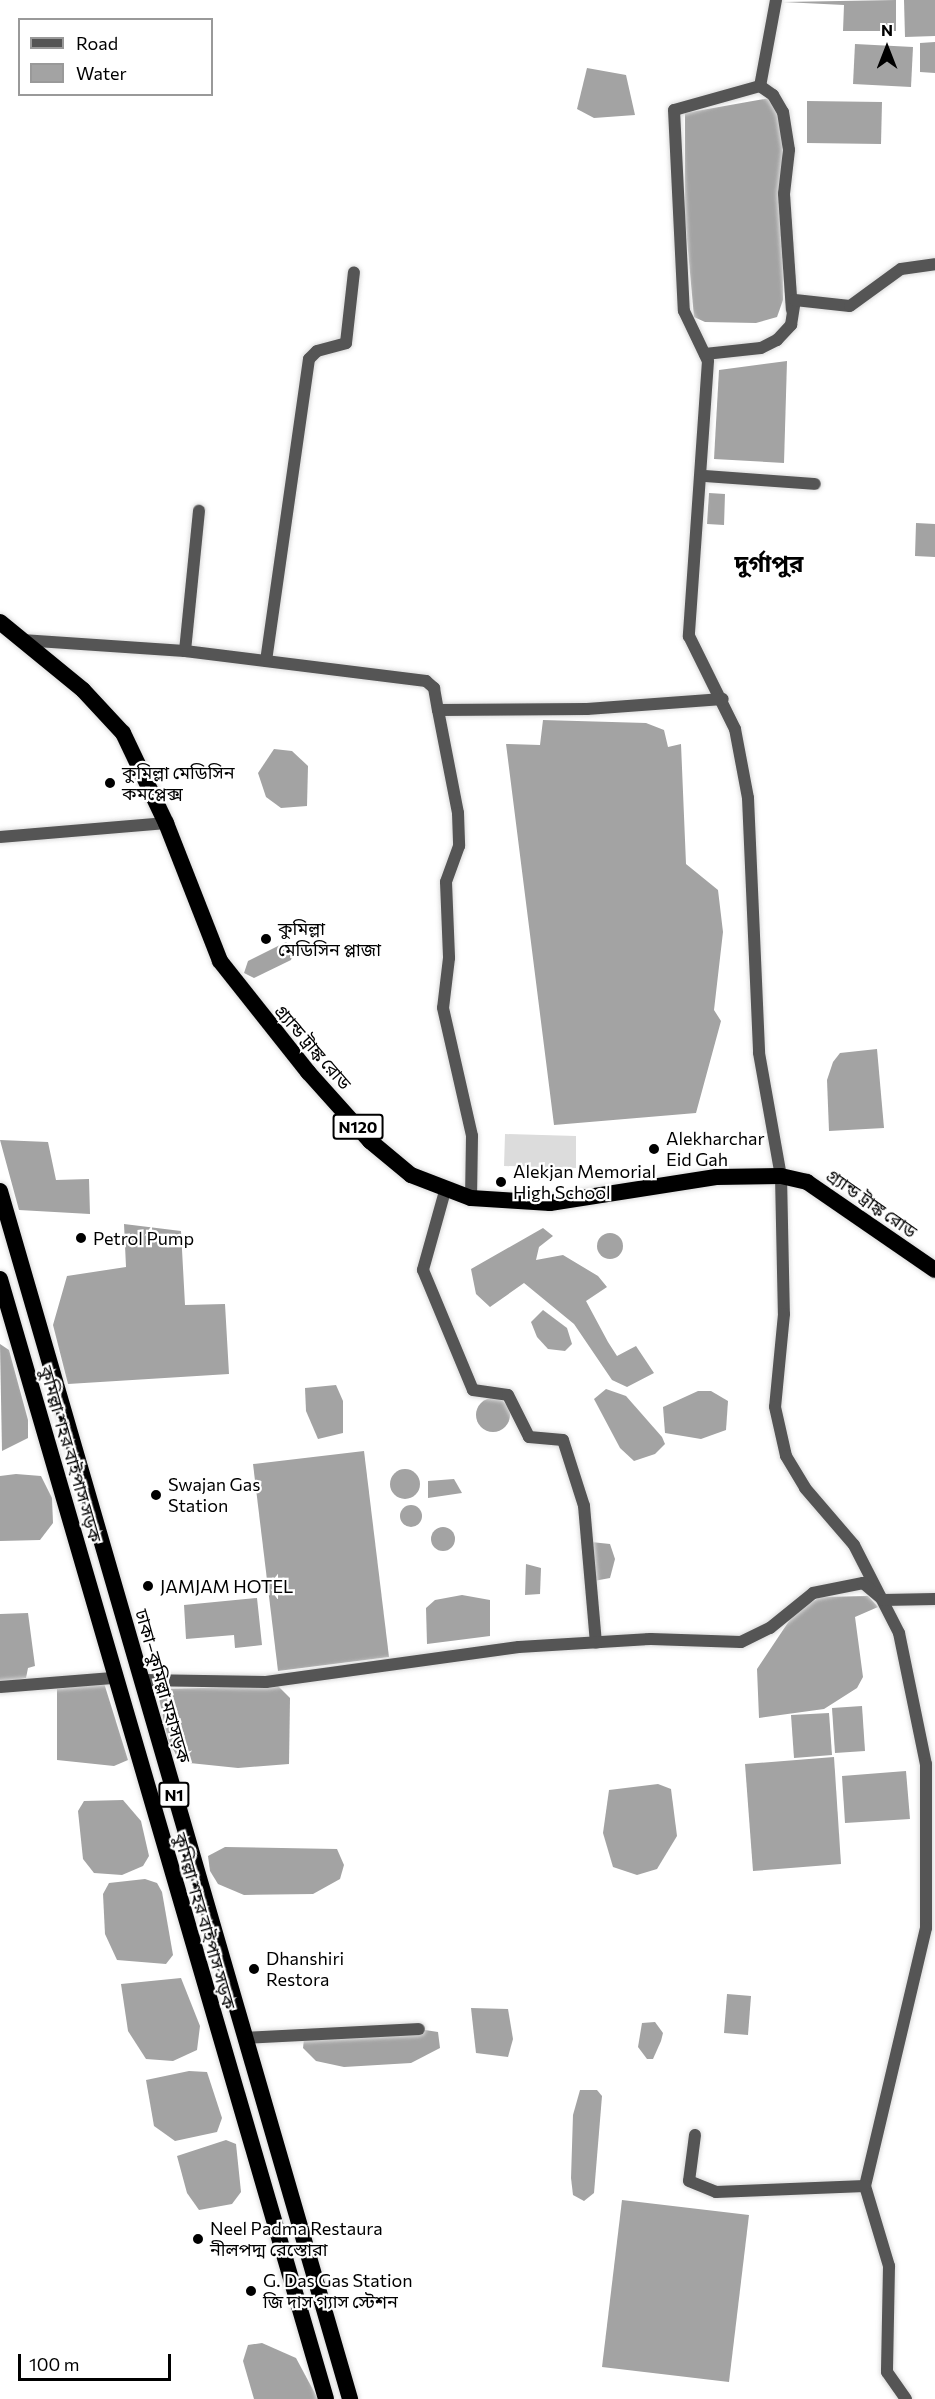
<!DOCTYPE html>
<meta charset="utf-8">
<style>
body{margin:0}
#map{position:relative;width:935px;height:2399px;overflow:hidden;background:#fff;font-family:Commissioner,"Noto Sans Bengali",sans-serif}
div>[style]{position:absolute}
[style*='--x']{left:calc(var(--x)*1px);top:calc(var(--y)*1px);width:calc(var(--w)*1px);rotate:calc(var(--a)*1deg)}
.green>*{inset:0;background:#dcdcdc}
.water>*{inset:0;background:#a3a3a3}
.round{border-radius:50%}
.roads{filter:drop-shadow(0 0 2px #dbdbdb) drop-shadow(0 0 2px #dbdbdb)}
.minor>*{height:12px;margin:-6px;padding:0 6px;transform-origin:6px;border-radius:6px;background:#555}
.trunk>*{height:16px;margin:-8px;padding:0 8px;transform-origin:8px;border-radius:8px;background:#000}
.dots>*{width:16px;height:16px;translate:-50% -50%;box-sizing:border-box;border:3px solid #fff;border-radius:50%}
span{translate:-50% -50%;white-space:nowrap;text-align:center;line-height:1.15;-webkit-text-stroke:4.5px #fff;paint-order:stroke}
.shield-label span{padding:2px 4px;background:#fff;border:2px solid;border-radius:4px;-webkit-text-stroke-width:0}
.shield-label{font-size:16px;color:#000;font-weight:700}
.poi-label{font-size:18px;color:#000}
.left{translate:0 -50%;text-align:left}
.street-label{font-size:18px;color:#000}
.district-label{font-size:24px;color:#000;font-weight:700}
.legend{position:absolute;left:18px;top:18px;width:195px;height:78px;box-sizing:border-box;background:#fff;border:2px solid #999;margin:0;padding:8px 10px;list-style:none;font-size:18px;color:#000}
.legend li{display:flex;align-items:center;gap:12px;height:30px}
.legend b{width:30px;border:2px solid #999}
.north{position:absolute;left:857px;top:18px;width:60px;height:60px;-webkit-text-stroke:4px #fff;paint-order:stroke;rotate:0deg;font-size:16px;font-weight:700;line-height:24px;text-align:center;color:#000}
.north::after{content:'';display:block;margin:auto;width:21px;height:27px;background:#000;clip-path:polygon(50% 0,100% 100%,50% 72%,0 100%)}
.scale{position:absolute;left:18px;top:2354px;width:153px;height:27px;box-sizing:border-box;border:3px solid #000;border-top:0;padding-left:8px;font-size:18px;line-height:21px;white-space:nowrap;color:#000;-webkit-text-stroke:4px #fff;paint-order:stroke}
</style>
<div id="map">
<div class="green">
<div style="clip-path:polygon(505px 1134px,576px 1136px,576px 1168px,504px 1166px)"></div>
</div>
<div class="water">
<div style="clip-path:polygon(896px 0,896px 31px,843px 31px,844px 5px,783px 2px)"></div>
<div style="clip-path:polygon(904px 0,935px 0,935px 36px,905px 37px)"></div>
<div style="clip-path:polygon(935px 42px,935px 73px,920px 72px,920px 43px)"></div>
<div style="clip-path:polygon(855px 44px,913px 47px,911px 87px,853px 84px)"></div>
<div style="clip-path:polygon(587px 68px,626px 75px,635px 115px,594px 118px,577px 109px)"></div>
<div style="clip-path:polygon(770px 98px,779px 111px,782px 145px,783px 300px,777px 317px,756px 323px,705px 322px,694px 317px,685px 217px,685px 113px)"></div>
<div style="clip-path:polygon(807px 101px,882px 102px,881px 144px,807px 143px)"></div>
<div style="clip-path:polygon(787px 361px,784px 463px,714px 459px,719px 370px)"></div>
<div style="clip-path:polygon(709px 493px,725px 494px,724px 525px,707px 524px)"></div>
<div style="clip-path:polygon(916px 523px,935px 524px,935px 557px,915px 556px)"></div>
<div style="clip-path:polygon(543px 720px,646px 723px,664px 730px,668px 747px,681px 744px,686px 864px,718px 890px,723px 932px,714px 1010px,721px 1021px,696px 1113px,554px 1125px,506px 744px,540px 745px)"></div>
<div style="clip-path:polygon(274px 749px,292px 751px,308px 766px,307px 806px,281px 808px,266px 797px,258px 773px)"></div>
<div style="clip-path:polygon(286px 942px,294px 949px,291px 960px,254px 978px,244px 973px,248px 961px)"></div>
<div style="clip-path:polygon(877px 1049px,884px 1128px,829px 1131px,827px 1080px,833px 1062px,840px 1053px)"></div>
<div style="clip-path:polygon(0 1140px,48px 1142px,56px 1180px,89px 1179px,90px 1214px,19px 1210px)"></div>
<div style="clip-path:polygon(124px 1224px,181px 1231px,185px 1305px,225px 1304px,229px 1374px,68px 1384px,53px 1325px,67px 1276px,126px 1267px)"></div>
<div style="clip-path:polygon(543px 1228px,553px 1236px,539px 1247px,536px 1260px,563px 1255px,598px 1276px,607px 1287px,586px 1301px,608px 1342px,617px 1356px,636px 1346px,654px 1373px,627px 1387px,612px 1380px,574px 1324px,524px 1283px,490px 1307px,476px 1294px,471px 1269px)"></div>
<div class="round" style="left:597px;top:1233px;width:26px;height:26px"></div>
<div style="clip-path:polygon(543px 1310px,567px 1328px,572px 1344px,565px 1351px,548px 1349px,537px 1337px,531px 1322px)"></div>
<div style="clip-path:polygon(0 1344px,9px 1350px,28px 1420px,28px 1438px,2px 1451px)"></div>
<div style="clip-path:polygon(336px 1385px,343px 1401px,343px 1433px,318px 1439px,306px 1411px,305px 1388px)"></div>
<div style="clip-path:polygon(606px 1389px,626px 1396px,662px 1437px,665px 1444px,655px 1454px,634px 1461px,620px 1448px,594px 1399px)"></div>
<div style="clip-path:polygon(698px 1391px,711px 1391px,728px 1401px,726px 1430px,701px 1439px,665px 1433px,663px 1407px)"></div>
<div class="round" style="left:476px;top:1398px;width:34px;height:34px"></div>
<div style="clip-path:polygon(364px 1451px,389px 1657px,278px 1671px,253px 1464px)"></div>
<div class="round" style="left:390px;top:1469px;width:30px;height:30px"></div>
<div style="clip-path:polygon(16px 1474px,41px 1476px,52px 1498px,53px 1523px,40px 1540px,0 1541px,0 1476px)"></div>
<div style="clip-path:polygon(454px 1479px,462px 1493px,428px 1498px,428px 1481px)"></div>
<div class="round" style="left:400px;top:1505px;width:22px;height:22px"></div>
<div class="round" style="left:431px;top:1527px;width:24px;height:24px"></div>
<div style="clip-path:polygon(591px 1542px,610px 1544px,615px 1559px,610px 1578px,594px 1581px)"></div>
<div style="clip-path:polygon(526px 1564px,541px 1568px,540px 1594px,525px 1595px)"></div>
<div style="clip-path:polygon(462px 1595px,490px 1600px,490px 1636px,427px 1644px,426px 1608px,435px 1600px)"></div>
<div style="clip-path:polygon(868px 1596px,878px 1607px,855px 1617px,863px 1677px,857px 1688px,824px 1709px,759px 1718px,757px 1669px,795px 1612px,820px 1597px)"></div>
<div style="clip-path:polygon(257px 1598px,262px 1645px,235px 1648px,234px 1635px,186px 1639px,184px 1605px)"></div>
<div style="clip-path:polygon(28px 1613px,35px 1666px,28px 1668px,26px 1678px,0 1683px,0 1614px)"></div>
<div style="clip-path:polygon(104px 1683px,128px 1760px,114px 1766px,57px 1760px,57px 1689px)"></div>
<div style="clip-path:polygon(278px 1686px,290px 1698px,289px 1764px,238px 1768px,180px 1762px,168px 1740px,158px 1694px,163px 1689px)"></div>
<div style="clip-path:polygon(862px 1706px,865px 1751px,835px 1753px,832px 1708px)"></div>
<div style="clip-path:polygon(829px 1713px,832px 1755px,794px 1758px,791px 1715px)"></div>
<div style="clip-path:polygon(834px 1757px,841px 1864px,753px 1871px,745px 1764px)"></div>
<div style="clip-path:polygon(906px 1771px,910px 1819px,845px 1823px,842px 1776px)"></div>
<div style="clip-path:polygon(658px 1784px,671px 1789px,677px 1836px,657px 1869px,637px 1875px,613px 1867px,603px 1833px,609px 1790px)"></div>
<div style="clip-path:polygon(123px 1800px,141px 1821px,149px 1856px,143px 1866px,122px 1875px,94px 1873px,83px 1859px,78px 1811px,84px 1801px)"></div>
<div style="clip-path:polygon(225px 1847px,337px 1849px,344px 1865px,340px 1879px,313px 1894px,244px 1895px,218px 1884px,210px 1871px,208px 1856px)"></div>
<div style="clip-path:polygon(145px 1879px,157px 1883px,162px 1892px,173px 1955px,166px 1964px,117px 1960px,105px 1934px,103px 1894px,109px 1883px)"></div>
<div style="clip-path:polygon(181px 1978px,200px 2026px,197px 2050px,173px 2061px,146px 2059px,128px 2031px,121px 1984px)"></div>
<div style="clip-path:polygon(727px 1994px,751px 1996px,748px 2035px,724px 2033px)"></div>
<div style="clip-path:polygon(471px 2008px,508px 2009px,513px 2039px,508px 2057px,476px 2053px)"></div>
<div style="clip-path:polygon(655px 2022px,663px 2033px,661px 2041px,653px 2059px,647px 2059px,638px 2047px,642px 2023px)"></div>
<div style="clip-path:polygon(425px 2030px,438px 2032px,440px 2048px,411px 2063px,344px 2067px,316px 2061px,303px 2048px,304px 2039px)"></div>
<div style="clip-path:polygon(189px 2071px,207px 2072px,222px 2118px,217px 2132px,175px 2141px,154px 2126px,146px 2080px)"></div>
<div style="clip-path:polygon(580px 2090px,597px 2090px,602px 2096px,594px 2193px,584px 2201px,573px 2195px,571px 2178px,573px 2115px)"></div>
<div style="clip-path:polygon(226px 2140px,236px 2144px,241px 2192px,232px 2204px,199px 2210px,187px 2193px,177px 2156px)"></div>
<div style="clip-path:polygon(622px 2200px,749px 2215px,729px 2382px,602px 2367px)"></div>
<div style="clip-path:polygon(262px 2343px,296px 2358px,318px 2399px,254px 2399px,243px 2361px,248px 2345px)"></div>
</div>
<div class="roads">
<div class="minor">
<div style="--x:776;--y:0;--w:87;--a:100.5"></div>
<div style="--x:760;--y:86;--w:89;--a:164.4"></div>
<div style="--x:674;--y:110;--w:201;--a:87.2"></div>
<div style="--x:684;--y:311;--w:55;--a:64.4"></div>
<div style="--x:708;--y:361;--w:276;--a:94"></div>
<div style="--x:689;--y:636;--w:104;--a:63.7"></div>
<div style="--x:735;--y:729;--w:70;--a:79.3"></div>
<div style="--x:748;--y:798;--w:255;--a:87.5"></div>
<div style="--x:759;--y:1053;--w:125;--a:79.9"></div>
<div style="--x:781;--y:1176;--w:138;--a:88.8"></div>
<div style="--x:784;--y:1314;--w:93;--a:95.5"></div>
<div style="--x:775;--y:1407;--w:50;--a:77.3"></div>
<div style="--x:786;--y:1456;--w:37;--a:59"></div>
<div style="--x:805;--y:1488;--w:75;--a:49.3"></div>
<div style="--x:854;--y:1545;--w:99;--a:62.9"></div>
<div style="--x:899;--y:1633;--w:134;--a:78.4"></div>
<div style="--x:926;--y:1764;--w:164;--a:90"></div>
<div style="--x:926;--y:1928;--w:265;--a:103.3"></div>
<div style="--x:865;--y:2186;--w:84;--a:73.3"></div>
<div style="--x:889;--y:2266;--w:106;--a:91.1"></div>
<div style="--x:887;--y:2372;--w:33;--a:55"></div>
<div style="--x:760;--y:86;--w:16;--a:35"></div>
<div style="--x:773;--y:95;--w:20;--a:60"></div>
<div style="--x:783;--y:112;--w:38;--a:81"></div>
<div style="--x:789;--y:150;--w:44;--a:96.5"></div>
<div style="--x:784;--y:194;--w:116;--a:86.1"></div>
<div style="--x:705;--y:354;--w:56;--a:-6.1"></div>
<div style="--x:761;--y:348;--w:18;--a:-27"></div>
<div style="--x:777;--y:340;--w:21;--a:-47"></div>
<div style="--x:791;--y:325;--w:25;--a:-81"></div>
<div style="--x:795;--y:300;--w:55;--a:6.2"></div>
<div style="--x:850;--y:306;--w:63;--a:-36"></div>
<div style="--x:901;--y:269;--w:34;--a:-8"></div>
<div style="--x:704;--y:476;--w:111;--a:4.1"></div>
<div style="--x:22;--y:640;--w:163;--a:3.9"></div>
<div style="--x:185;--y:651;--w:243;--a:7.1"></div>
<div style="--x:426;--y:681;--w:11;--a:41"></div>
<div style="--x:434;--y:688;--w:22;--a:80"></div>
<div style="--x:438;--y:710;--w:149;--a:-0.4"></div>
<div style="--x:587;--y:709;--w:136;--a:-4.2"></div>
<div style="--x:185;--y:651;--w:141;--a:-84.3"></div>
<div style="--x:266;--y:661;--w:305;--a:-81.9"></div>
<div style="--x:309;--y:359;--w:11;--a:-45"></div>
<div style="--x:317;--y:351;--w:30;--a:-15"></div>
<div style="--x:346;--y:343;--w:71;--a:-83.6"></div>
<div style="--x:438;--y:710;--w:105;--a:79"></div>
<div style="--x:458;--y:813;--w:33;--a:88"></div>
<div style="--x:459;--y:846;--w:38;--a:110"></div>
<div style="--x:446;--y:882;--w:76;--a:87.7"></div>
<div style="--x:449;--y:958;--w:50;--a:96.8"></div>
<div style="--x:443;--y:1008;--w:131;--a:77.2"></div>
<div style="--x:472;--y:1136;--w:62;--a:90.9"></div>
<div style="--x:0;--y:837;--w:167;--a:-4.8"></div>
<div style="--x:445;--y:1191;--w:82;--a:105.6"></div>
<div style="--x:423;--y:1270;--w:130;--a:67.4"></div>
<div style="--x:473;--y:1390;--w:35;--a:8"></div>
<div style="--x:508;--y:1395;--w:47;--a:63.4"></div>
<div style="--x:529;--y:1437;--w:34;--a:5"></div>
<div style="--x:563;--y:1440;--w:69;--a:72.3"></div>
<div style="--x:584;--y:1506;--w:137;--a:85"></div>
<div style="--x:141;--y:1680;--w:125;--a:0.9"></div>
<div style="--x:266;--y:1682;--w:255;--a:-7.9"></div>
<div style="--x:519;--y:1647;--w:132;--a:-3.5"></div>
<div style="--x:651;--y:1639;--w:90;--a:1.9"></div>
<div style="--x:741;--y:1642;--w:32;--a:-26"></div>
<div style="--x:770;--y:1628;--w:55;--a:-39.1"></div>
<div style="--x:813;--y:1593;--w:51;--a:-11.3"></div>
<div style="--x:863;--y:1583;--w:26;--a:40"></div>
<div style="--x:883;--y:1600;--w:52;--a:-1.1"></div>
<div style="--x:0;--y:1687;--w:113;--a:-4.6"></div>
<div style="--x:244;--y:2038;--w:175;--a:-2.9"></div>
<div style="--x:695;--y:2135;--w:46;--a:97.4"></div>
<div style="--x:689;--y:2181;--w:29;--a:22"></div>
<div style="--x:716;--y:2192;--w:149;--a:-2.3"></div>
</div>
<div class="trunk">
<div style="--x:0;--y:622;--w:107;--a:39.3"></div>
<div style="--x:83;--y:690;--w:59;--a:47.1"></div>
<div style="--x:123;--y:733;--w:100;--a:64.5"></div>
<div style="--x:166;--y:823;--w:148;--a:68.6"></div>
<div style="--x:220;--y:961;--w:142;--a:51.6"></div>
<div style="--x:308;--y:1072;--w:93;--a:48.1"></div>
<div style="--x:370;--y:1141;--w:53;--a:39.7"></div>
<div style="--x:411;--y:1175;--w:64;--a:21"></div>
<div style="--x:471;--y:1198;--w:79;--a:3.6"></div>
<div style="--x:550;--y:1203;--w:168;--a:-8.9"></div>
<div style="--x:716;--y:1177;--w:65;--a:-0.9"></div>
<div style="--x:781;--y:1176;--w:27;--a:13"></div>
<div style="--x:807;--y:1182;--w:155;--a:34.5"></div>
<div style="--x:0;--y:1191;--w:1258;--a:73.84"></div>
<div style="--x:0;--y:1279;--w:1166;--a:73.77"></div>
</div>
</div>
<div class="dots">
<div style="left:110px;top:783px;background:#000"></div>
<div style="left:266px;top:939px;background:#000"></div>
<div style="left:654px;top:1149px;background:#000"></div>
<div style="left:501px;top:1182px;background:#000"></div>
<div style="left:81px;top:1238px;background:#000"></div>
<div style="left:156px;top:1495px;background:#000"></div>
<div style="left:148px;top:1586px;background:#000"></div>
<div style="left:254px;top:1969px;background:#000"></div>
<div style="left:198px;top:2239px;background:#000"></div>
<div style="left:251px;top:2291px;background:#000"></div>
</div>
<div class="shield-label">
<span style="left:358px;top:1127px">N120</span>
<span style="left:174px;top:1795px">N1</span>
</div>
<div class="poi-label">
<span class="left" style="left:122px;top:783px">কুমিল্লা মেডিসিন<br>কমপ্লেক্স</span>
<span class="left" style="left:278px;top:939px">কুমিল্লা<br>মেডিসিন প্লাজা</span>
<span class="left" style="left:666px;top:1149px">Alekharchar<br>Eid Gah</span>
<span class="left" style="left:513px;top:1182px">Alekjan Memorial<br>High School</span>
<span class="left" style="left:93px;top:1238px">Petrol Pump</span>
<span class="left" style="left:168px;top:1495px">Swajan Gas<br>Station</span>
<span class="left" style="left:160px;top:1586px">JAMJAM HOTEL</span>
<span class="left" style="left:266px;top:1969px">Dhanshiri<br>Restora</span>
<span class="left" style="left:210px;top:2239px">Neel Padma Restaura<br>নীলপদ্ম রেস্তোরা</span>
<span class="left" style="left:263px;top:2291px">G. Das Gas Station<br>জি দাস গ্যাস স্টেশন</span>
</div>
<div class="street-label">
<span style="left:313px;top:1047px;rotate:49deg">গ্র্যান্ড ট্রাঙ্ক রোড</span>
<span style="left:872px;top:1203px;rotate:35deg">গ্র্যান্ড ট্রাঙ্ক রোড</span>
<span style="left:71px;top:1454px;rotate:74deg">কুমিল্লা শহর বাইপাস সড়ক</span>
<span style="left:163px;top:1686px;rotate:74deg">ঢাকা–কুমিল্লা মহাসড়ক</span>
<span style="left:205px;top:1921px;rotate:74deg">কুমিল্লা শহর বাইপাস সড়ক</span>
</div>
<div class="district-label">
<span style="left:769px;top:563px">দুর্গাপুর</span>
</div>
<ul class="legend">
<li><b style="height:8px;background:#555"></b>Road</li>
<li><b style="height:16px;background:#a3a3a3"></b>Water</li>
</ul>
<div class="north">N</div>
<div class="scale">100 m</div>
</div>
